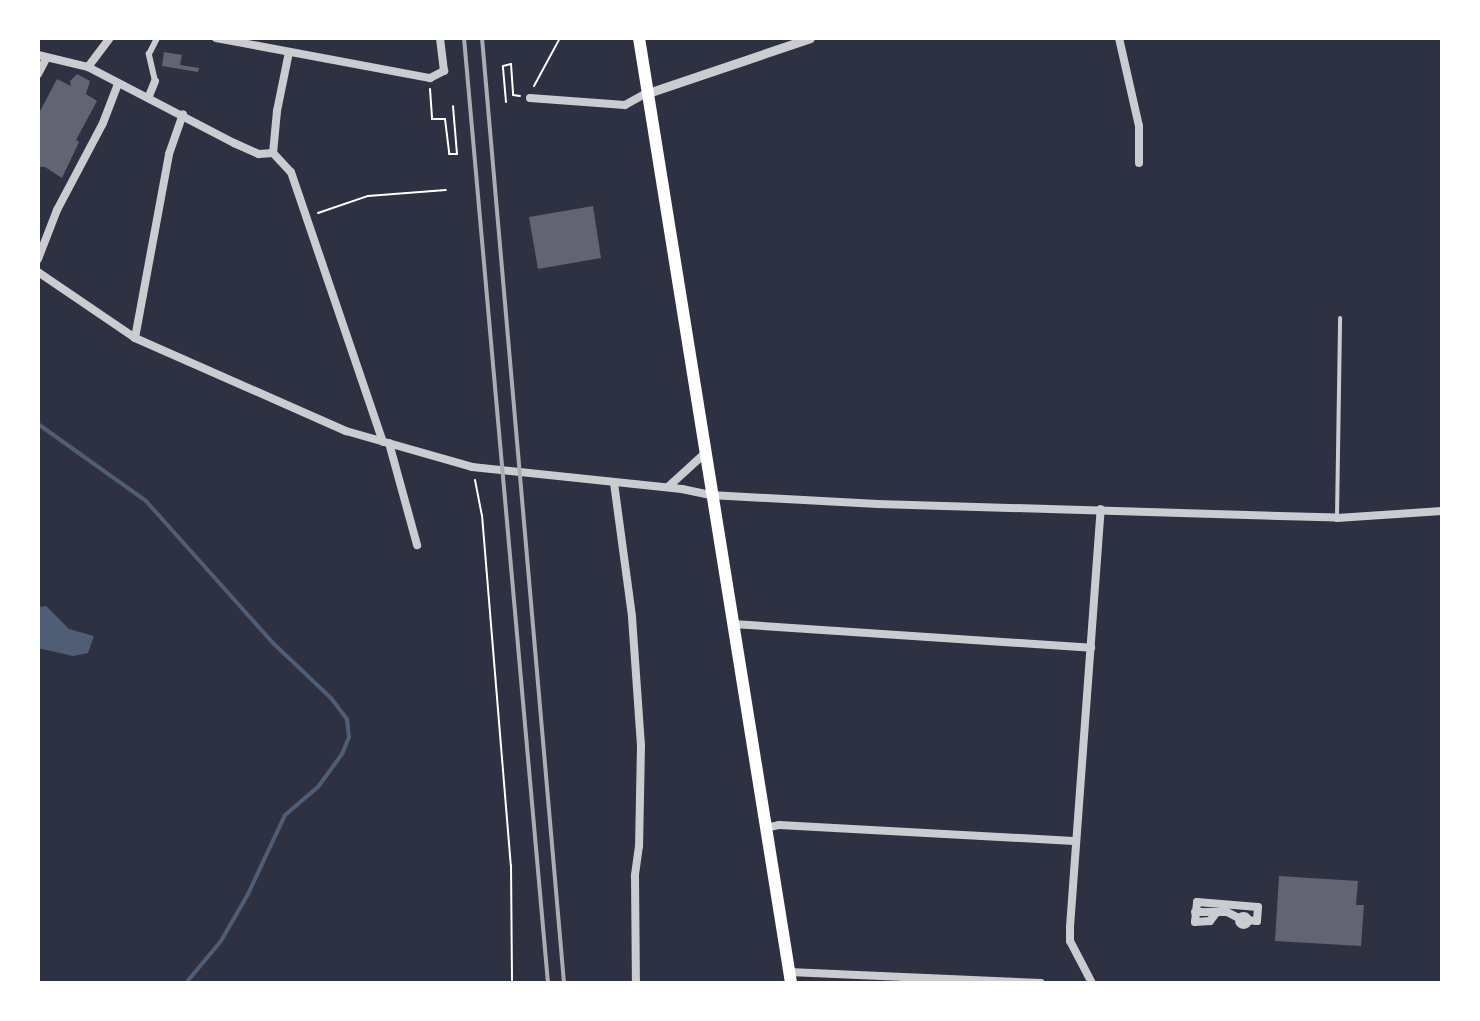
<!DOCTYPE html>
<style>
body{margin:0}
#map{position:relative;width:1480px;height:1021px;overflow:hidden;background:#2d3142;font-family:Poppins,sans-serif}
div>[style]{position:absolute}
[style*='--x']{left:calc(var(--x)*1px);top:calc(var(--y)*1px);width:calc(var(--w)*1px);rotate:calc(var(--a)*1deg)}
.water>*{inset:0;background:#4f5d75}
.stream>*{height:4px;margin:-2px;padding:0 2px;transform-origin:2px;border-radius:2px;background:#4f5d75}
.building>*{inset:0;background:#626471}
.path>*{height:2px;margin:-1px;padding:0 1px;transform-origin:1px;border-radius:1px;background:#fff}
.service>*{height:4px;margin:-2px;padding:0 2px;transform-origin:2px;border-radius:2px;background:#caccd0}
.pedestrian>*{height:6px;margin:-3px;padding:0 3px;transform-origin:3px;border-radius:3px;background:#caccd0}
.minor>*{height:8px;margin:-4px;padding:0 4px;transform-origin:4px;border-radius:4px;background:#caccd0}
.minor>.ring{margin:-4px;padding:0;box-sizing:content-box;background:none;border:8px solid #caccd0;border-radius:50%}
.tertiary>*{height:9px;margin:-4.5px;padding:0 4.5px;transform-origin:4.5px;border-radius:4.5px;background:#caccd0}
.primary>*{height:12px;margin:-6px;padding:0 6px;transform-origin:6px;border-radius:6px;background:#fff}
.rail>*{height:4px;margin:-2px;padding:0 2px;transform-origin:2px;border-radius:2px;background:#abadb3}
span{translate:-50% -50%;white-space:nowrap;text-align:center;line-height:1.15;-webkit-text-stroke:7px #fff;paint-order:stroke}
.frame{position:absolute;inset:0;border:40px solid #fff;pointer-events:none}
</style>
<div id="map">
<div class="water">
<div style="clip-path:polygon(46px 606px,69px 629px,94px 636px,88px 653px,73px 656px,38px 648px,38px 607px)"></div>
</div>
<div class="stream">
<div style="--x:38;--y:424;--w:133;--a:35.5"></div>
<div style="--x:146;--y:501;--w:192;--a:48.2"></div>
<div style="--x:274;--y:644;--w:79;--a:43.5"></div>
<div style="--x:331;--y:698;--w:26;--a:53"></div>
<div style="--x:347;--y:719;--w:18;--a:84"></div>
<div style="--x:349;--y:737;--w:18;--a:112"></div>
<div style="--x:342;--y:754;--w:39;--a:126"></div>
<div style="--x:319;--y:786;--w:45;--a:139.5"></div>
<div style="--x:285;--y:815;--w:87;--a:115.1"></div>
<div style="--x:248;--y:894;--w:54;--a:119.9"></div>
<div style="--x:221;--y:941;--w:55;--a:129.8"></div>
</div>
<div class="building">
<div style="clip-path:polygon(164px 52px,182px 55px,180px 65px,199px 68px,198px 72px,162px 66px)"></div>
<div style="clip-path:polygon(77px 74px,90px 81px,86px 94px,97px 101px,76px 140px,79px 142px,62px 178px,45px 167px,38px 167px,38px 115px,57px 79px,71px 86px,70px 81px)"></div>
<div style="clip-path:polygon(593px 206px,601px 258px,538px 269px,529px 217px)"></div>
<div style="clip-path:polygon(1279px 876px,1358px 881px,1356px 905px,1364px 905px,1361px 946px,1275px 941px)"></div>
</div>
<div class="path">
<div style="--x:534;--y:86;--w:55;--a:-61.6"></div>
<div style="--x:430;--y:89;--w:30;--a:86"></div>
<div style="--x:432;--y:119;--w:13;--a:0"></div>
<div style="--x:445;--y:119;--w:35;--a:83"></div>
<div style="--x:449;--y:154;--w:8;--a:0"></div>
<div style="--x:457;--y:154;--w:48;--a:-94.8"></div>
<div style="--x:506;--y:102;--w:36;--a:-95"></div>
<div style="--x:503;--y:66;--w:8;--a:-14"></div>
<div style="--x:511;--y:64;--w:31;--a:86"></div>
<div style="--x:513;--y:95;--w:7;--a:8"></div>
<div style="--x:318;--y:213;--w:53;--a:-18.8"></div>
<div style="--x:368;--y:196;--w:78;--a:-4.4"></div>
<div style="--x:475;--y:480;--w:36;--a:79"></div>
<div style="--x:482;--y:515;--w:351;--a:85.3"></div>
<div style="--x:511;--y:865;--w:118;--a:89.5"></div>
</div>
<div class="service">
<div style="--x:1337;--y:516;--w:198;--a:-89.1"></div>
</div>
<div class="pedestrian">
<div style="--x:155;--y:81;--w:28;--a:-103"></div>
<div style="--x:149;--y:54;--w:18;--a:-63"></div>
</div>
<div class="minor">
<div style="--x:216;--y:38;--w:218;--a:10.6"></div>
<div style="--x:430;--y:78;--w:16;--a:-27"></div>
<div style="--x:444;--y:71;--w:33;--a:-97"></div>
<div style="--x:1119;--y:38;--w:90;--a:77.2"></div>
<div style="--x:1139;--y:126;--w:37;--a:90"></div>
<div style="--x:289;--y:52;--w:60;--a:101.5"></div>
<div style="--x:277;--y:111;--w:42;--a:95.4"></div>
<div style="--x:273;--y:153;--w:26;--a:47"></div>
<div style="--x:291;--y:172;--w:285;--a:71.2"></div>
<div style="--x:38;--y:55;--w:51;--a:13.5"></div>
<div style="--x:88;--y:67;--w:165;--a:27.5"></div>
<div style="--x:234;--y:143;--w:27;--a:24"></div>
<div style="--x:259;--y:154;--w:14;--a:-4"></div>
<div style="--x:88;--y:67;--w:36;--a:-53"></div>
<div style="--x:38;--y:74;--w:17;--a:-62"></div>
<div style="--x:149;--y:96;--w:16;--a:-68"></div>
<div style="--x:530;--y:98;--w:95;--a:4.2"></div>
<div style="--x:625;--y:105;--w:23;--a:-29"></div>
<div style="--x:38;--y:259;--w:53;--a:-68.8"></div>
<div style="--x:57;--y:210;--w:98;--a:-62.1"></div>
<div style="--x:103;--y:123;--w:42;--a:-69"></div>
<div style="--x:38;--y:272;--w:117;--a:34.2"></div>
<div style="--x:135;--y:338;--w:231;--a:23.8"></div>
<div style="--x:346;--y:431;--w:131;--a:15.9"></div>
<div style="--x:472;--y:467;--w:211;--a:6"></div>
<div style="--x:682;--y:489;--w:29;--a:12"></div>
<div style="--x:710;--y:495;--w:168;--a:3.1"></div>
<div style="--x:878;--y:504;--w:459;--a:1.7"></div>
<div style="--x:1337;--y:518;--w:105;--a:-3.8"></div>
<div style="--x:135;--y:338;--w:187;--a:-79.5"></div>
<div style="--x:169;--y:154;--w:42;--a:-70.7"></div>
<div style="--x:389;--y:443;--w:106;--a:74.6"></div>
<div style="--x:614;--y:483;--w:135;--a:82.3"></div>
<div style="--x:632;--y:617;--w:128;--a:86"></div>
<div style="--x:641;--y:745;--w:101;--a:91.1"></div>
<div style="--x:639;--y:846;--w:30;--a:98"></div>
<div style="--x:635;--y:876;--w:107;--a:89.5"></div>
<div style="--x:668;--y:487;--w:47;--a:-42.4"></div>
<div style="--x:733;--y:624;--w:359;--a:3.8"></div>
<div style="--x:765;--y:828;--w:14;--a:-12"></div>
<div style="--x:779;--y:825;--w:295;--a:3.1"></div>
<div style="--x:1195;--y:912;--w:32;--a:0"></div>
<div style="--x:1227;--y:912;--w:13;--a:27"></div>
<div style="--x:1216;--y:913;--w:10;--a:127"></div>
<div style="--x:1210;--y:921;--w:15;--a:176"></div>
<div style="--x:1195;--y:922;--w:20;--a:-84"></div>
<div style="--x:1197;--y:902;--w:61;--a:4.7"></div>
<div style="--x:1258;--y:907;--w:14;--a:94"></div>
<div style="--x:1257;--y:921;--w:10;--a:-174"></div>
<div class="ring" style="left:1238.5px;top:915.5px;width:1px;height:1px"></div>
<div style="--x:789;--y:972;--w:252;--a:2.5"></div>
<div style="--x:1092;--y:983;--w:47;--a:-117.6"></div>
<div style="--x:1070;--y:941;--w:14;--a:-90"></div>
<div style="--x:1070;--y:927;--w:419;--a:-85.8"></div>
</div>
<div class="tertiary">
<div style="--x:645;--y:94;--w:174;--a:-18.7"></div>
</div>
<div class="primary">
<div style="--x:639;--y:38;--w:957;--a:80.86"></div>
</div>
<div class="rail">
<div style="--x:464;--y:38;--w:949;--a:84.92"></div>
<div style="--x:482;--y:38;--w:949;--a:85.04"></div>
</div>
<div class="frame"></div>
</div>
